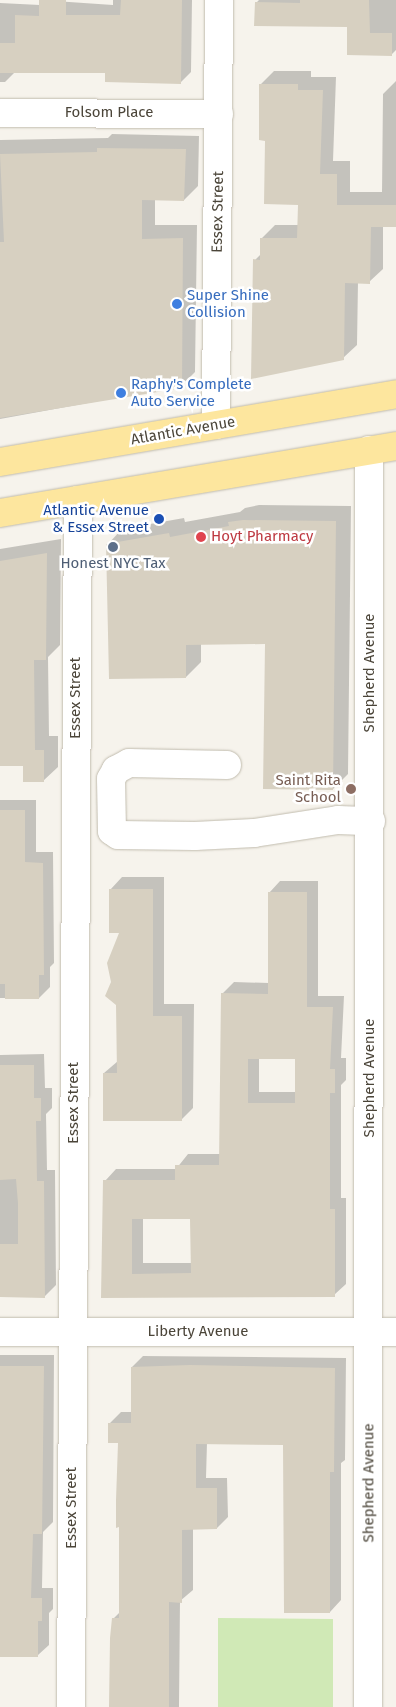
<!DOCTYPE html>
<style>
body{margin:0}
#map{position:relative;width:396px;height:1707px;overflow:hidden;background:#f6f3ec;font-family:"Fira Sans",sans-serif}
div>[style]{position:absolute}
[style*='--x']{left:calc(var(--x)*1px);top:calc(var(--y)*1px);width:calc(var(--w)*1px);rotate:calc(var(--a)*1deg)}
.green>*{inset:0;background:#d0e9b6}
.shadow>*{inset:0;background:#0003}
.building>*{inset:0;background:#d7d0c1}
.roads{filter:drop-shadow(0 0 1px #c1bcae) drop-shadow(0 0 1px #c1bcae)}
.minor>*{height:28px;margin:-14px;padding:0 14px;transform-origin:14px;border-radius:14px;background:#fff}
.major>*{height:28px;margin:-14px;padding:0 14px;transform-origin:14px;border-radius:14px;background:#fde69e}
.dots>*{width:14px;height:14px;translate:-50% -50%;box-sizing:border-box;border:2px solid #fff;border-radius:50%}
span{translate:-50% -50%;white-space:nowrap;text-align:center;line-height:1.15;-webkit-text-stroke:5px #fff;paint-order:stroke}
.street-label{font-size:15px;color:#4b4539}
.shop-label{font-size:15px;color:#366cbe}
.left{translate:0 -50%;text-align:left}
.transit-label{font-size:15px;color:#164399}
.right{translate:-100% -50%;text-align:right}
.health-label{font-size:15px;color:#be3a42}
.service-label{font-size:15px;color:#4e5e75}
.education-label{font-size:15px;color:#785e54}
</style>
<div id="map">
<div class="green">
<div style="clip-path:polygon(218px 1618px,333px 1619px,333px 1707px,218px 1707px)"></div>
</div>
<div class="shadow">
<div style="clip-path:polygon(40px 0,113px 5px,113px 0,192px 0,191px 72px,180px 83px,106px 72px,15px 72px,5px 82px,0 82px,0 3px,40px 5px)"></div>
<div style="clip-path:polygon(259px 0,396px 0,396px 50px,391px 55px,348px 26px,256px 3px)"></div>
<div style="clip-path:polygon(274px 71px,311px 71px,311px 77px,336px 77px,333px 161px,350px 161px,350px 192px,382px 192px,383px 94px,396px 81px,396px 226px,383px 226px,383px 269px,369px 282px,358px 282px,357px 345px,343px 358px,255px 260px,261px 254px,261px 239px,275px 225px,299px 225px,299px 204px,266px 139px,260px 85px)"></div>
<div style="clip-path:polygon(112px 134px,199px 136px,198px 186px,184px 200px,155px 199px,155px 225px,197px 225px,195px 372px,181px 386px,0 419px,0 140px,108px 138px)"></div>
<div style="clip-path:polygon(259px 505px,351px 506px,348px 774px,333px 789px,266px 643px,201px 644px,201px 662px,186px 677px,107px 545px,122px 529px,184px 518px,185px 522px,240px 512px,245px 508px)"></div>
<div style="clip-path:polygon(61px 539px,60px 645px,48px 657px,49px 736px,58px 736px,58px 767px,43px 781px,25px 764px,0 764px,0 549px)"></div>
<div style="clip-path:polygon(0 800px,36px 800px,36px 852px,53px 852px,54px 963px,50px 967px,50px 987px,39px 998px,0 998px)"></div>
<div style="clip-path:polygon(122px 877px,164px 877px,164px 1004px,194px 1004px,193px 1108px,181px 1120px,104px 1073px,118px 1061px,118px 1004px,113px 983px,121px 932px,110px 890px)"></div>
<div style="clip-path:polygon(evenodd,280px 881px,318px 881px,318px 996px,344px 996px,341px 1058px,346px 1058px,346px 1080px,341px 1085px,341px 1198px,346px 1198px,346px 1284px,334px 1295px,102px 1297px,105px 1181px,116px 1169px,176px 1169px,188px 1154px,221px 1154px,222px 994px,234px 982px,269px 983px,269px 893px,280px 881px,259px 1057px,297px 1058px,296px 1092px,259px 1092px,259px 1057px,280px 881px,192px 1217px,192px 1263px,143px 1263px,143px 1218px,192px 1217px)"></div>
<div style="clip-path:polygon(44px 1054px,45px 1088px,52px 1088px,52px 1108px,46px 1114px,47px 1170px,55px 1170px,56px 1285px,45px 1296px,0 1296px,0 1055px)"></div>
<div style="clip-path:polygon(0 1355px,54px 1355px,53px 1522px,43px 1532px,42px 1588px,53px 1588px,53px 1609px,49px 1613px,49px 1645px,38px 1655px,0 1656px)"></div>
<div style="clip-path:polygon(143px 1356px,346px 1358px,345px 1460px,341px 1463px,341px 1600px,330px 1612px,284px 1444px,207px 1443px,206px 1478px,227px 1478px,228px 1517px,217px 1528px,193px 1528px,193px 1590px,180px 1601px,179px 1707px,112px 1707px,113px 1619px,120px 1612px,119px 1442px,109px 1424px,121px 1412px,132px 1412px,132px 1367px)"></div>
</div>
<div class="building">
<div style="clip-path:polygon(39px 0,66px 0,66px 15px,120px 15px,121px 0,182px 0,181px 84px,105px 82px,105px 73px,0 73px,0 43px,15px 43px,15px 15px,39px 16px)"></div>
<div style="clip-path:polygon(300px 0,369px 0,370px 33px,392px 33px,392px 56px,347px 55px,347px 27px,254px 26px,255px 2px,300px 3px)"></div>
<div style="clip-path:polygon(259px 84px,298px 84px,298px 90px,323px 90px,320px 174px,337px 174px,337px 205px,396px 205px,396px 227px,371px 227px,370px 284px,345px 283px,344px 360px,251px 379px,253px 259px,260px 260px,260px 238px,297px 238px,298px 205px,264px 204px,265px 141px,259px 140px)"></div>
<div style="clip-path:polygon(97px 148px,186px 149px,184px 201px,142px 200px,142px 239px,183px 238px,182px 388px,0 418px,0 242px,4px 242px,0 154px,97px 152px)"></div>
<div style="clip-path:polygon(243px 520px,336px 521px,333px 790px,263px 789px,265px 644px,186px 645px,186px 678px,109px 679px,106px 544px,169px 533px,170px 537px,229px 526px,228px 522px)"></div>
<div style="clip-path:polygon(47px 553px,46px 660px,34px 660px,35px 750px,44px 750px,44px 782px,23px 782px,23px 766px,0 766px,0 561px)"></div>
<div style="clip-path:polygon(0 810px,25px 810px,25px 862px,43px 863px,44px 975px,39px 975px,39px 999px,5px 999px,5px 984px,0 984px)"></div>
<div style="clip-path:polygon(109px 889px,153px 889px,153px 1016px,182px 1016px,182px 1121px,103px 1121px,103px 1073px,117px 1073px,116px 1005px,105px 996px,111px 982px,107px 963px,119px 933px,109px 933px)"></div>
<div style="clip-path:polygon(evenodd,268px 892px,307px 892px,307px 1007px,333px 1007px,330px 1069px,335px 1069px,335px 1093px,330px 1093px,330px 1209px,335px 1209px,335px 1297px,101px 1298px,103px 1180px,175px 1180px,175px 1165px,219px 1165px,221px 993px,268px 994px,268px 892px,248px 1059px,295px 1059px,295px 1103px,248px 1103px,248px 1059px,268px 892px,132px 1219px,190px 1219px,191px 1273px,132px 1274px,132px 1219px)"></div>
<div style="clip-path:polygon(0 1065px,34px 1065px,34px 1098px,41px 1098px,41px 1121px,36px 1121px,37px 1181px,44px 1181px,45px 1298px,0 1297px,0 1244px,18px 1244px,18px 1203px,16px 1179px,0 1180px)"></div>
<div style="clip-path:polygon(190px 1365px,335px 1368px,334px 1472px,330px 1472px,330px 1613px,284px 1613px,283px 1445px,196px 1444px,196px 1488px,217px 1488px,217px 1529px,182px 1530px,182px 1603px,169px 1602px,169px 1707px,109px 1707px,110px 1638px,112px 1618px,119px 1618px,119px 1527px,116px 1528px,116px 1500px,118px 1443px,108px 1443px,108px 1423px,131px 1423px,131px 1367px)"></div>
<div style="clip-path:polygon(0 1366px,44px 1366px,42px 1534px,33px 1534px,31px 1598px,42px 1598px,42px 1621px,38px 1621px,38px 1657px,0 1657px)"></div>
</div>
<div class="roads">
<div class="minor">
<div style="--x:0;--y:113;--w:219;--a:0.3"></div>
<div style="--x:216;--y:425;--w:425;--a:-89.6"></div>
<div style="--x:227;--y:765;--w:98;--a:-178.8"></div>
<div style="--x:129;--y:763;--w:15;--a:152"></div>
<div style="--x:116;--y:770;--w:10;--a:119"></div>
<div style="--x:111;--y:779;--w:52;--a:88.9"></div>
<div style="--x:112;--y:831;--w:7;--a:34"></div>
<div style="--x:118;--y:835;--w:77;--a:0.7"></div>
<div style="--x:195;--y:836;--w:59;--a:-2.9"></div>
<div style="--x:254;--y:833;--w:85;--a:-8.8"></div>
<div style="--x:338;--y:820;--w:33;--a:2"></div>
<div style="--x:0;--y:1332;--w:396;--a:0"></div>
<div style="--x:71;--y:1707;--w:1207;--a:-89.67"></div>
<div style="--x:368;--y:1707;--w:1257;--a:-89.95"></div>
</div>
<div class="major">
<div style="--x:0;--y:462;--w:402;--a:-9.7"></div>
<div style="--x:0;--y:513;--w:402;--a:-9.6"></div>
</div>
</div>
<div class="dots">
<div style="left:177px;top:304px;background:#3f7fe0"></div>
<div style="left:121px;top:393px;background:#3f7fe0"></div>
<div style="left:159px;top:519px;background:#1a4fb4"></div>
<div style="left:201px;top:537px;background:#e0444e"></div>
<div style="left:113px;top:547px;background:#5c6f8a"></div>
<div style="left:351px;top:789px;background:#8d6e63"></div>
</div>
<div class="street-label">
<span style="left:109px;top:113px">Folsom Place</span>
<span style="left:218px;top:212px;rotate:-89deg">Essex Street</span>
<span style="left:183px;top:431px;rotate:-10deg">Atlantic Avenue</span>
<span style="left:370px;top:673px;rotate:-90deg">Shepherd Avenue</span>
<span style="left:76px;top:698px;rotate:-90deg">Essex Street</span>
<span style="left:370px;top:1078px;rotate:-90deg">Shepherd Avenue</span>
<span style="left:74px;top:1103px;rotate:-90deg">Essex Street</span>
<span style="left:198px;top:1332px">Liberty Avenue</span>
<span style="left:369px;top:1483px;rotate:-90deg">Shepherd Avenue</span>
<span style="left:72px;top:1508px;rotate:-90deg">Essex Street</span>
</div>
<div class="shop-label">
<span class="left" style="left:187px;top:304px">Super Shine<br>Collision</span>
<span class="left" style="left:131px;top:393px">Raphy's Complete<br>Auto Service</span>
</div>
<div class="transit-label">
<span class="right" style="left:149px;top:519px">Atlantic Avenue<br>&amp; Essex Street</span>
</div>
<div class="health-label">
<span class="left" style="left:211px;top:537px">Hoyt Pharmacy</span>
</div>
<div class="service-label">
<span style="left:113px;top:564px">Honest NYC Tax</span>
</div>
<div class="education-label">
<span class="right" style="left:341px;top:789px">Saint Rita<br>School</span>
</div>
</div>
